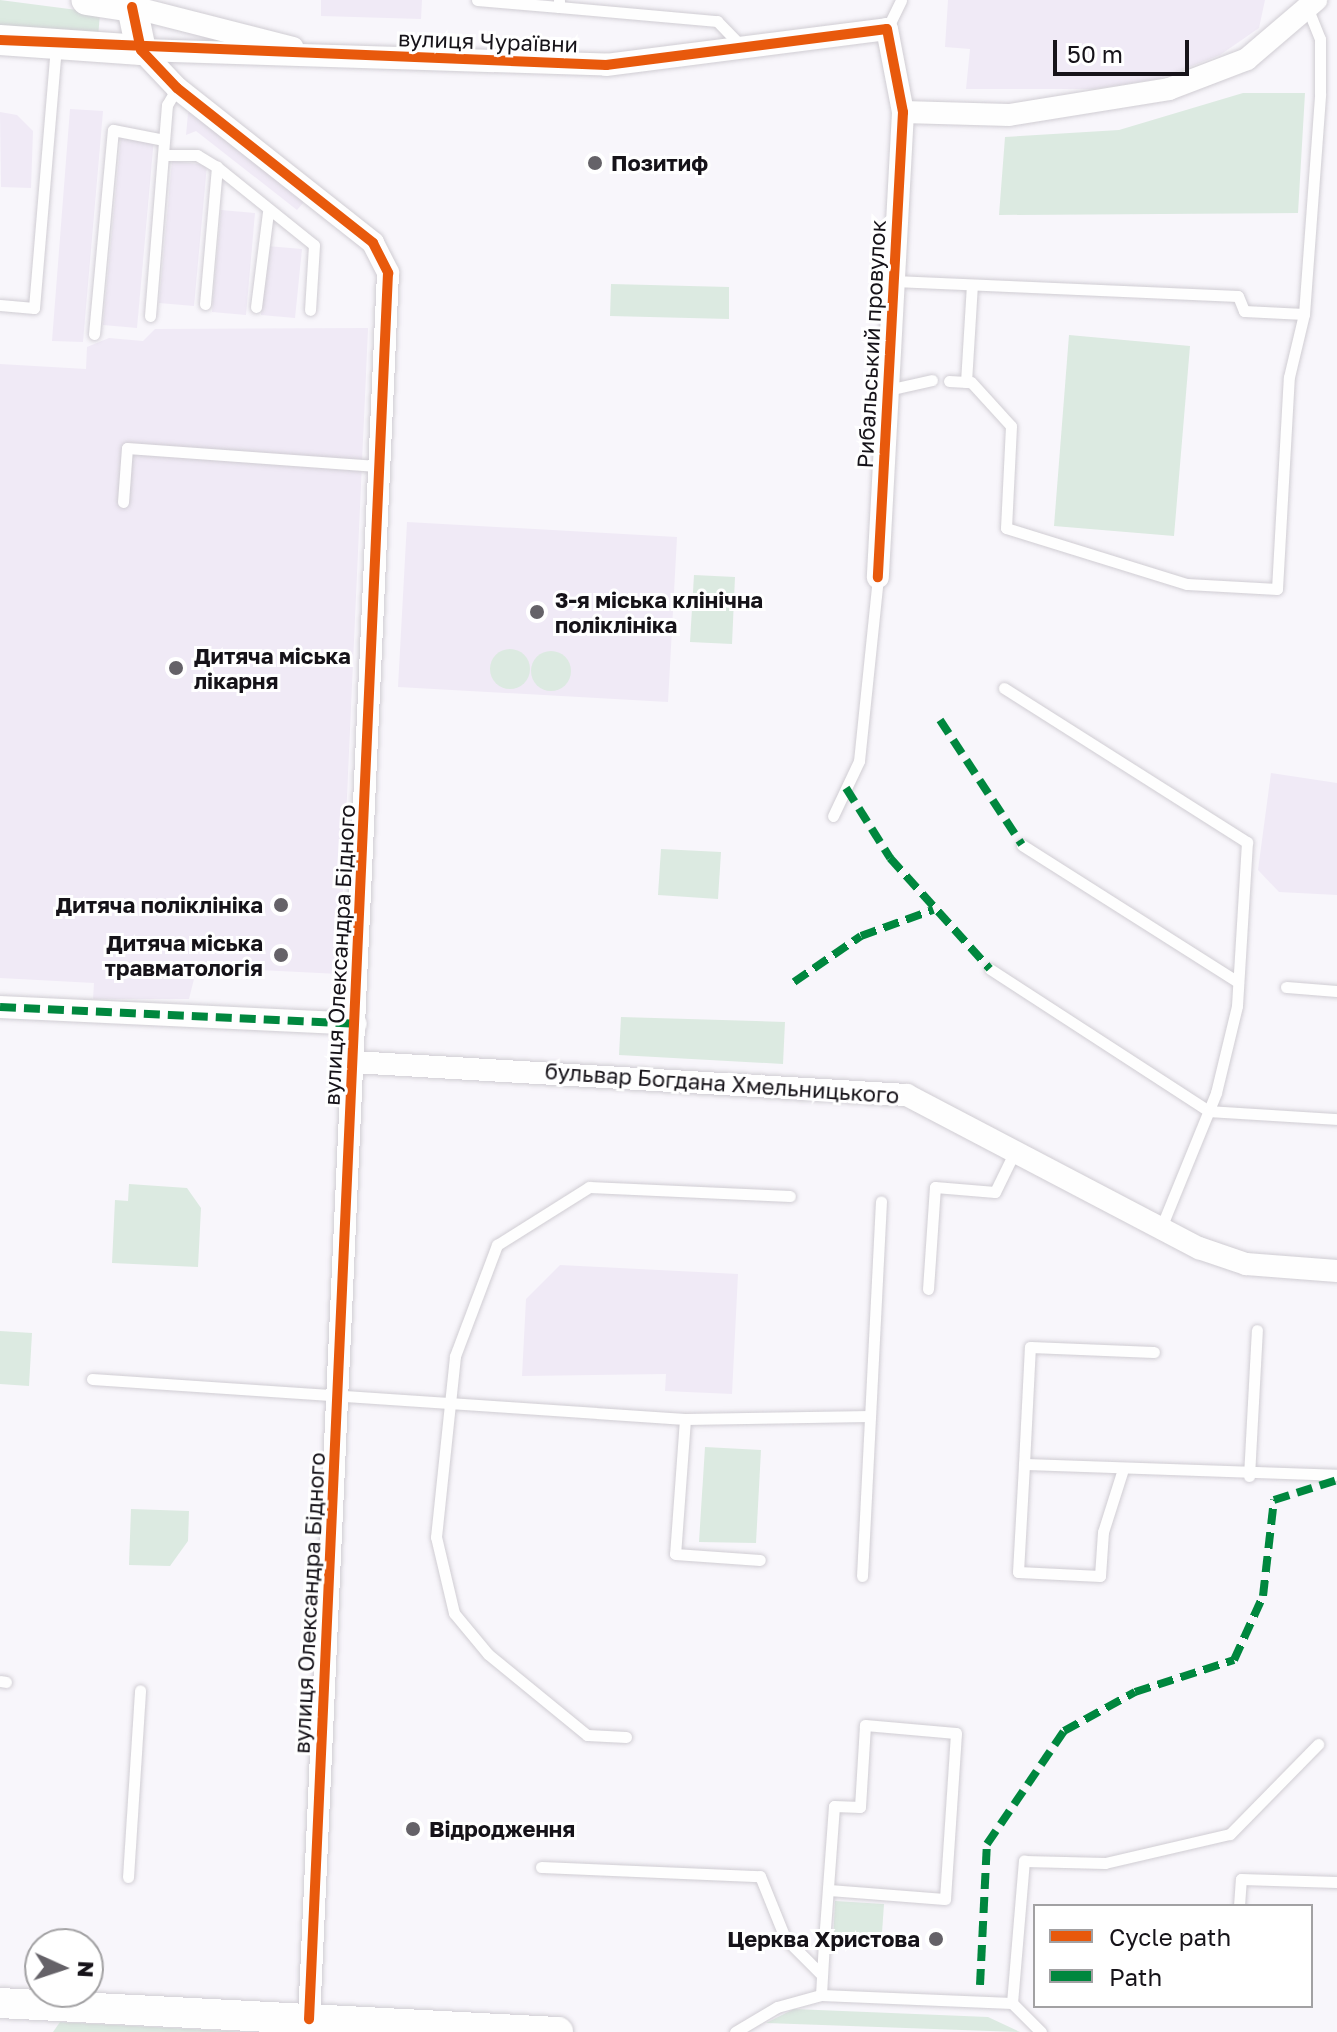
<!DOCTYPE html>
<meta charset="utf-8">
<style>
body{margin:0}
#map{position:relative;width:1337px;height:2032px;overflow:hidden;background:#f8f6fb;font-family:"Golos Text",sans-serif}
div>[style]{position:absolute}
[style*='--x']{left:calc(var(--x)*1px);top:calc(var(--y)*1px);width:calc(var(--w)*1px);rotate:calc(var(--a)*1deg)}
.built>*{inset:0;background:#f0eaf6}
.green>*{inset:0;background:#dceae1}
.round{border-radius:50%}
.roads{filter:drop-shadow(0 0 2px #d0cdd3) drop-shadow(0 0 2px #d0cdd3)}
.lane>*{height:11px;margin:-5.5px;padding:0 5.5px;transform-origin:5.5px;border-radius:5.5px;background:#fefefe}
.street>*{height:22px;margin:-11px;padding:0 11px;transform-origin:11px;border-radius:11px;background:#fefefe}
.secondary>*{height:30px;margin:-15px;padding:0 15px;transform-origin:15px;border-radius:15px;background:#fefefe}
.quiet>*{height:8px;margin-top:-4px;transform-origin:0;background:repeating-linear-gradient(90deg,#00873e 0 16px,transparent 0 24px)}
.cycleway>*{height:10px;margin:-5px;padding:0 5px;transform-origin:5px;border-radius:5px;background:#e8590c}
.dots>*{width:22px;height:22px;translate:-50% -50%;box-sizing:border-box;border:4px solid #fff;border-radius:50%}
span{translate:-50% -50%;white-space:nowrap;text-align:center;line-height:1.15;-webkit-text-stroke:6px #fff;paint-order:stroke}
.street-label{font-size:22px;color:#161319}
.poi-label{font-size:22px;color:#161319;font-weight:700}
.left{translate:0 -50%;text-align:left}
.right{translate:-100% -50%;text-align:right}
.legend{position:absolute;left:1033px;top:1904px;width:280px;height:104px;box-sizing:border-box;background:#fff;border:2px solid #a2a1a3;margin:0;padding:10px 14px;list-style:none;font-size:24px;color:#161319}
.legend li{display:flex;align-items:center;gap:16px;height:40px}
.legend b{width:40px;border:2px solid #a2a1a3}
.north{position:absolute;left:24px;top:1928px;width:80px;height:80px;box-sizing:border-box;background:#fff;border:2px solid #a2a1a3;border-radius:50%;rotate:93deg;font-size:22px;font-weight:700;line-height:32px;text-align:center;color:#161319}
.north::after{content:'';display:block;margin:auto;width:28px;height:36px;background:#656268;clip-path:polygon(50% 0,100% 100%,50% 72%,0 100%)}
.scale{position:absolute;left:1053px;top:40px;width:136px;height:36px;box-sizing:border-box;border:4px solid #161319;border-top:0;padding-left:10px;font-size:24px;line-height:28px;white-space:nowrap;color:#161319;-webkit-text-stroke:6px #fff;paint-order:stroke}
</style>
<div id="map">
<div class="built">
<div style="clip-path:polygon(321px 0,422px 0,421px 19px,321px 16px)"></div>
<div style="clip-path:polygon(948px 0,1265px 0,1259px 28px,1220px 55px,1158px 79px,1093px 89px,966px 89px,970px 49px,945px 47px)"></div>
<div style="clip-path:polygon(70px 109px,103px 111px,83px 342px,52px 341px)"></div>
<div style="clip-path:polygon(0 112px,17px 115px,33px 131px,31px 188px,1px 187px)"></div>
<div style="clip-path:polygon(188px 113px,203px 113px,309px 196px,297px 210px,196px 131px,186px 135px)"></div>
<div style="clip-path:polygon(121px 136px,154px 138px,137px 328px,103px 325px)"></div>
<div style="clip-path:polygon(172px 161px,207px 165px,194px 306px,159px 303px)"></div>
<div style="clip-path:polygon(221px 210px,255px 213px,246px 315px,212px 312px)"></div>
<div style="clip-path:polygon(267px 246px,302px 249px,295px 318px,261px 315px)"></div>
<div style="clip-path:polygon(368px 328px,339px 974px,197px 967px,189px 999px,93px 999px,94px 983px,0 978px,0 364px,86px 369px,87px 347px,109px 338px,143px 341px,155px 329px)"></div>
<div style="clip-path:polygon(407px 522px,677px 537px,668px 702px,398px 687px)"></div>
<div style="clip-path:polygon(1271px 773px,1337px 783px,1337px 895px,1279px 892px,1258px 870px)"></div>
<div style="clip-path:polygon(560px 1265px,738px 1274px,732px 1394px,665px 1391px,666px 1374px,522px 1376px,526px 1299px)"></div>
</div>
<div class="green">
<div style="clip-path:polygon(0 0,100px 13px,98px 38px,0 26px)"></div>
<div style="clip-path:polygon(1243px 93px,1305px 93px,1298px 213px,999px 215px,1005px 137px,1119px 130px)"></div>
<div style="clip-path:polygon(611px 284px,729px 287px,729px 319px,610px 316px)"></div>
<div style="clip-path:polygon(1069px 335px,1190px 346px,1174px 536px,1054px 526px)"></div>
<div style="clip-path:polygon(694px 575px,735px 577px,732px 644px,690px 642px)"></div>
<div class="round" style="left:490px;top:649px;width:40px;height:40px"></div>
<div class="round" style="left:531px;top:651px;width:40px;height:40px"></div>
<div style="clip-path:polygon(661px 849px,721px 852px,718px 899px,658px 895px)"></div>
<div style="clip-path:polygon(621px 1017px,785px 1022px,783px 1064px,619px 1055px)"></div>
<div style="clip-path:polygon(129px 1184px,187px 1188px,201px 1208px,198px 1267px,112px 1263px,115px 1200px,128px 1201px)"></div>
<div style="clip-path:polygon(0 1331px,32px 1333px,29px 1386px,0 1384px)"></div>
<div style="clip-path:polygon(705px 1447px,761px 1450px,756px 1543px,699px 1542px)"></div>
<div style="clip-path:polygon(131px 1509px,189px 1511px,188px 1541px,170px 1566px,129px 1565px)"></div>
<div style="clip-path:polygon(835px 1901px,884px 1904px,881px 1947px,833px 1943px)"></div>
<div style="clip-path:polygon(794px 2009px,988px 2017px,1020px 2032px,766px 2023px)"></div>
<div style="clip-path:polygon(60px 2022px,247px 2032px,53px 2032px)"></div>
</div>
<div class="roads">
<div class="lane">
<div style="--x:477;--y:0;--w:82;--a:4.9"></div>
<div style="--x:559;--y:0;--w:7;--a:90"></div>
<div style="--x:559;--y:7;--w:159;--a:5.1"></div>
<div style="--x:717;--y:21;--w:35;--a:46"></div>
<div style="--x:887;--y:29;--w:32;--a:-64"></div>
<div style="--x:164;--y:155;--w:33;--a:0"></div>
<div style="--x:197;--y:155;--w:23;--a:31"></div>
<div style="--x:217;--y:167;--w:124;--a:38.8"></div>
<div style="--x:314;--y:245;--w:65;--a:93.5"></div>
<div style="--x:894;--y:281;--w:344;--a:2.5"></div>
<div style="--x:1238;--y:296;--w:16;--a:68"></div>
<div style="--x:1244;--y:311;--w:60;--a:2.9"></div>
<div style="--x:205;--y:304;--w:138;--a:-85"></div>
<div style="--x:0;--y:305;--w:34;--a:5"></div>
<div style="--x:34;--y:308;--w:263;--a:-85.2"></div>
<div style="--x:256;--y:307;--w:96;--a:-82.8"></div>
<div style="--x:150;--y:316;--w:212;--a:-85.4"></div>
<div style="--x:167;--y:105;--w:20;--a:-60"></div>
<div style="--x:94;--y:334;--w:205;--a:-84.7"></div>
<div style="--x:113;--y:130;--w:52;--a:11.1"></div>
<div style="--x:949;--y:381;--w:22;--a:3"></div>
<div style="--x:971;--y:382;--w:59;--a:47.7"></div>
<div style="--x:1011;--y:426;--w:102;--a:92.8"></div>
<div style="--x:1006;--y:528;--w:189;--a:17.2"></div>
<div style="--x:1187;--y:584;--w:90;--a:3.2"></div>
<div style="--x:1277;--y:589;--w:212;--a:-86.8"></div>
<div style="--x:1289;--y:377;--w:65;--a:-76.6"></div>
<div style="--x:1304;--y:314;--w:221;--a:-85.8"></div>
<div style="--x:1320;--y:94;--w:55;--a:-90"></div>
<div style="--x:1320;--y:39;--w:35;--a:-112"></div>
<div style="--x:966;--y:382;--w:97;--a:-86.5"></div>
<div style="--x:888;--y:390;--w:45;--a:-12.8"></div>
<div style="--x:123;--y:502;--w:54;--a:-85.8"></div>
<div style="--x:127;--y:448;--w:254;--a:4.1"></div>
<div style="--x:1004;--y:688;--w:288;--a:32.4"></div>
<div style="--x:1247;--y:842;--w:164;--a:93.5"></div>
<div style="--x:1237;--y:1006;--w:89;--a:103.6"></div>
<div style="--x:1216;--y:1093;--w:143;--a:112.2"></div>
<div style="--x:833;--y:816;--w:61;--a:-64.7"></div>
<div style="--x:859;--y:761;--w:185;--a:-84.1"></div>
<div style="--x:1022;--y:845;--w:256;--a:32.4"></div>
<div style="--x:990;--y:969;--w:261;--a:33"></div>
<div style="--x:1209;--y:1111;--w:128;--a:3.6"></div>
<div style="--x:1286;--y:987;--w:51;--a:4.5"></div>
<div style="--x:928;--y:1289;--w:102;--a:-86.1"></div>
<div style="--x:935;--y:1187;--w:60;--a:4.8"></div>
<div style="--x:995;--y:1192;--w:48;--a:-64"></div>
<div style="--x:92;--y:1379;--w:594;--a:3.86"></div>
<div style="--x:685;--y:1419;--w:185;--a:-0.9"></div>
<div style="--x:685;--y:1419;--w:135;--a:94.2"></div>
<div style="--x:675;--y:1554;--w:85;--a:4"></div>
<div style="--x:1024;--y:1464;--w:117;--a:-87.1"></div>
<div style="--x:1030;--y:1347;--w:124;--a:2.3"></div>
<div style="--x:1123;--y:1469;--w:66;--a:107.6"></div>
<div style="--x:1103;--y:1532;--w:44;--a:93.9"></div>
<div style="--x:1100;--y:1576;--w:82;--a:-177.2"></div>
<div style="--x:1018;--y:1572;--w:108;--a:-86.8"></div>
<div style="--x:1024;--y:1464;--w:313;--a:2"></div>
<div style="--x:1249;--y:1476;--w:146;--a:-86.9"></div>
<div style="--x:862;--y:1576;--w:375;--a:-87.1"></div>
<div style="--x:0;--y:1681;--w:6;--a:9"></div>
<div style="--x:626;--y:1737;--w:39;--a:-177"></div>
<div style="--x:587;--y:1735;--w:128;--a:-140.7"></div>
<div style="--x:488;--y:1654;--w:53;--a:-129.7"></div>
<div style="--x:454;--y:1613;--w:78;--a:-103.3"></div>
<div style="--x:436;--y:1537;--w:182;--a:-84"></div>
<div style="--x:455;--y:1356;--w:119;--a:-69.3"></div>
<div style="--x:497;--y:1245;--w:109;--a:-32.2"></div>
<div style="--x:589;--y:1187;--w:201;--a:2.6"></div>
<div style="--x:541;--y:1867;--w:219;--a:2.4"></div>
<div style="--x:760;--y:1876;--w:67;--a:68"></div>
<div style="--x:785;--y:1938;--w:52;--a:45"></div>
<div style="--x:128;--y:1877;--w:187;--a:-86.3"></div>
<div style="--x:1239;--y:1906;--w:27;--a:-86"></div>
<div style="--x:1241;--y:1879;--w:96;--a:1.8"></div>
<div style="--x:821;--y:1995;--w:53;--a:-86.8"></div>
<div style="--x:824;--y:1942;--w:136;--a:-85.8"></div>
<div style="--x:834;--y:1806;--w:26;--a:2"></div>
<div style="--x:860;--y:1807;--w:82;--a:-86.5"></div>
<div style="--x:865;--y:1725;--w:91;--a:5"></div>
<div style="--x:956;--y:1733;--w:166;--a:93.8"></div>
<div style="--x:945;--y:1899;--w:117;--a:-175.6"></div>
<div style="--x:1012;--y:2003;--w:143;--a:-85.2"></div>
<div style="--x:1024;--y:1861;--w:81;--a:1.4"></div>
<div style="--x:1105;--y:1863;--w:128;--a:-13.1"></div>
<div style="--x:1230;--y:1834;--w:126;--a:-45.6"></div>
<div style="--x:735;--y:2032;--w:49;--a:-30.8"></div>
<div style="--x:777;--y:2007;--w:46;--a:-15.3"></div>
<div style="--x:821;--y:1995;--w:191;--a:2.4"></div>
<div style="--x:1012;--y:2003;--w:41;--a:45"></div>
</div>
<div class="street">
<div style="--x:132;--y:7;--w:166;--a:14.3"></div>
<div style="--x:141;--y:50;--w:52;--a:46.5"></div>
<div style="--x:177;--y:88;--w:250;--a:38.3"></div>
<div style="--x:373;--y:243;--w:34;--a:63"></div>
<div style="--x:388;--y:273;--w:1748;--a:92.59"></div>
<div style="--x:141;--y:50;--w:465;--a:1.8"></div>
<div style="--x:606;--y:65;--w:283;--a:-7.3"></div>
<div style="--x:887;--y:29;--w:85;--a:79.1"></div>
<div style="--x:903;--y:112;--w:466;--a:93.1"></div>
<div style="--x:903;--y:112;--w:106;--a:1.6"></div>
<div style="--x:1009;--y:115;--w:162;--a:-9.2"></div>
<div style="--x:1169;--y:89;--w:84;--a:-21"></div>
<div style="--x:1247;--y:59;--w:91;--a:-40.5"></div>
<div style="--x:0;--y:1007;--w:356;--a:2.7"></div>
<div style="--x:353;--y:1062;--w:555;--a:3.41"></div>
<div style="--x:907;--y:1095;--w:330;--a:27.7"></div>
<div style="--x:1199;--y:1248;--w:50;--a:18.8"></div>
<div style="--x:1246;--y:1264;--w:91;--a:4.4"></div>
</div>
<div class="secondary">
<div style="--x:0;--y:40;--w:141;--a:4.1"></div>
<div style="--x:141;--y:50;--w:44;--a:-101.8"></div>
<div style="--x:132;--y:7;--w:46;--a:-171.2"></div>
<div style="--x:0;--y:2003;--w:559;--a:2.98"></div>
</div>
</div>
<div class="quiet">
<div style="--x:940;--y:720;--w:149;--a:56.7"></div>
<div style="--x:846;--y:788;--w:83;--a:57.8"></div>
<div style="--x:890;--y:858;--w:149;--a:48"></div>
<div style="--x:794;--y:982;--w:81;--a:-34.5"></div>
<div style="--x:861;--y:936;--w:77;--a:-19.9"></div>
<div style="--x:0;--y:1007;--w:356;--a:2.7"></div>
<div style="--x:980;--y:1985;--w:141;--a:-87.2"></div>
<div style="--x:987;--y:1844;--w:137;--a:-55.7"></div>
<div style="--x:1064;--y:1731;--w:81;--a:-28.8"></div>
<div style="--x:1135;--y:1692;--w:104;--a:-17.9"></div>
<div style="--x:1234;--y:1660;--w:70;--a:-65.6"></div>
<div style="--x:1263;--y:1596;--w:97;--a:-83.5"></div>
<div style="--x:1274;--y:1500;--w:66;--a:-17.6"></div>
</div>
<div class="cycleway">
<div style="--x:132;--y:7;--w:44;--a:78.2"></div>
<div style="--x:141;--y:50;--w:52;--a:46.5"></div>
<div style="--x:177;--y:88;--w:250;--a:38.3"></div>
<div style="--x:373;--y:243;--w:34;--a:63"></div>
<div style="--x:388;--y:273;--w:1748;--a:92.59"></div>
<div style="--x:0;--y:40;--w:607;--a:2.36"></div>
<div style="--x:606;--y:65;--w:283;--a:-7.3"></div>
<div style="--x:887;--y:29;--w:85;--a:79.1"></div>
<div style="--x:903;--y:112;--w:466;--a:93.1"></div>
</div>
<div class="dots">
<div style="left:595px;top:163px;background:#656268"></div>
<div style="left:537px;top:612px;background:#656268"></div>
<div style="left:176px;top:668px;background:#656268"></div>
<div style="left:281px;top:905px;background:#656268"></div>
<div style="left:281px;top:955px;background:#656268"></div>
<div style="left:413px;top:1829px;background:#656268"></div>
<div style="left:936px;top:1939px;background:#656268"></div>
</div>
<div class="street-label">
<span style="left:488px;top:41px;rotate:2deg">вулиця Чураївни</span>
<span style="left:871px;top:344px;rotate:-87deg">Рибальський провулок</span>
<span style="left:339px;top:955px;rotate:-87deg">вулиця Олександра Бідного</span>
<span style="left:722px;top:1083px;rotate:4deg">бульвар Богдана Хмельницького</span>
<span style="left:309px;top:1603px;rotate:-87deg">вулиця Олександра Бідного</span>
</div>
<div class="poi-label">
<span class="left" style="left:611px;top:163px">Позитиф</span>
<span class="left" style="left:555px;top:612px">3-я міська клінічна<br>поліклініка</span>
<span class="left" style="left:194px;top:668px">Дитяча міська<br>лікарня</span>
<span class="right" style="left:263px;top:905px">Дитяча поліклініка</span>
<span class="right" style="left:263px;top:955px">Дитяча міська<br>травматологія</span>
<span class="left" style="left:429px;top:1829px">Відродження</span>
<span class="right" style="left:920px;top:1939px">Церква Христова</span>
</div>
<ul class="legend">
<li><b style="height:10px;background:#e8590c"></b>Cycle path</li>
<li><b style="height:10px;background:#00873e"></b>Path</li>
</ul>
<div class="north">N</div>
<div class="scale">50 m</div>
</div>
